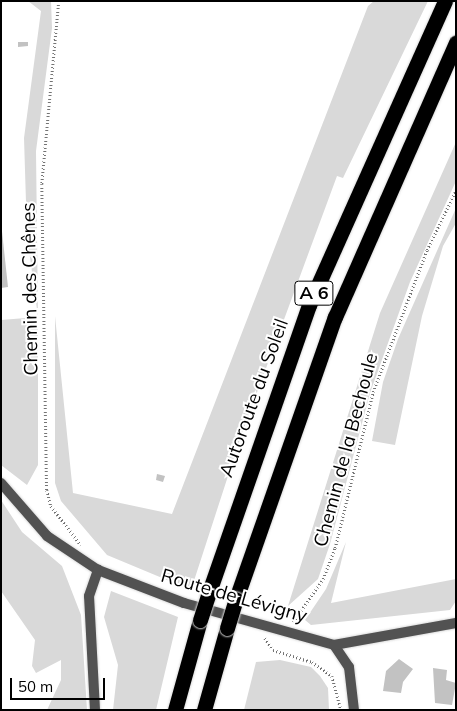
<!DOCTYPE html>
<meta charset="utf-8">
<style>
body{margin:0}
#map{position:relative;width:457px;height:711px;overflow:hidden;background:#fff;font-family:Mulish,sans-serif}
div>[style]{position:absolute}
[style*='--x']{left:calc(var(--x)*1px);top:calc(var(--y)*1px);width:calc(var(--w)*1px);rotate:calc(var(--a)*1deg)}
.green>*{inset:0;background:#d9d9d9}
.building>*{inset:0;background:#c2c2c2}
.path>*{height:2.5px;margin-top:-1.25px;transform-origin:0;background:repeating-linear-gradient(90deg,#747474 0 1px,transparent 0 3.5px)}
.roads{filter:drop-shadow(0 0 1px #dbdbdb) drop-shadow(0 0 1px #dbdbdb)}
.minor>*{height:10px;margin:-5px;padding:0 5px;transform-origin:5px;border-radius:5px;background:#525252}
.motorway>*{height:15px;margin:-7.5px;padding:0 7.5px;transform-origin:7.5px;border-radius:7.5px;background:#000}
.bridges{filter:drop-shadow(0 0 1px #dbdbdb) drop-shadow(0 0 1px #dbdbdb)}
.motorway-bridge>*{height:15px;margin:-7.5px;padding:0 7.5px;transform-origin:7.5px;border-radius:7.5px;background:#000}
span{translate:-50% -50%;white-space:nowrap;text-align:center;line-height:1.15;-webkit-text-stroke:4px #fff;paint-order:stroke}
.shield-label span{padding:1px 4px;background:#fff;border:1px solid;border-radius:4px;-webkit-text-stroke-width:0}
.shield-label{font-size:18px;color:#000;font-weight:700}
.street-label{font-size:19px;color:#000}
.frame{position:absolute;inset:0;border:2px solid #000;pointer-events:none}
.scale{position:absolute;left:10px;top:678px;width:95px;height:22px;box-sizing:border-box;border:2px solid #000;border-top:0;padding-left:6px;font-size:15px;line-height:18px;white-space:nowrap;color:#000;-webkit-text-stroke:4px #fff;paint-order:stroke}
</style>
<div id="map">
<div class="green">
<div style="clip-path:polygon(28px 1px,51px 1px,52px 28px,36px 151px,38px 317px,38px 465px,27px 485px,1px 465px,1px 320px,38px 317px,27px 235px,24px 138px,41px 11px)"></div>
<div style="clip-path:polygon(374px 1px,428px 1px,343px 178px,337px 176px,241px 436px,191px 590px,107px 555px,61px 501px,55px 483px,55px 316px,73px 493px,172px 514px,368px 6px)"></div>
<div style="clip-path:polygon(456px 142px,456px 181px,410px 282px,370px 393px,330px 544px,318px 579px,288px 606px,380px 313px)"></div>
<div style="clip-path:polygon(456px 208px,456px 223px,443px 246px,422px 316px,395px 445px,372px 441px,383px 382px,398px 339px)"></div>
<div style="clip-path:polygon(1px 500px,22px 532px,62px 566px,81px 615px,87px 710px,47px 710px,61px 680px,61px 660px,36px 673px,32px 666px,35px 640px,1px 591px)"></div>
<div style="clip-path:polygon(346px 542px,331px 603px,456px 579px,456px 601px,450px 610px,311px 625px,305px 620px,326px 589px)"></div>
<div style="clip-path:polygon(111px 591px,178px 617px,156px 710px,113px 710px,118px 665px,104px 617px)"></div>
<div style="clip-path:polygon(280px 660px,311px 667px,320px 676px,328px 688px,329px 710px,244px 710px,256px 662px)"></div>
</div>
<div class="building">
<div style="clip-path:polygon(18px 42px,28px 42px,28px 46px,18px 47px)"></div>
<div style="clip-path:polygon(1px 222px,8px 287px,1px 288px)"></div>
<div style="clip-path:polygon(157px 474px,165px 476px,163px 482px,156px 480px)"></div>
<div style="clip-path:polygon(399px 659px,413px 669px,403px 682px,401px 693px,383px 691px,386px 671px)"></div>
<div style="clip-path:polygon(433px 668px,447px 670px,446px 680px,456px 683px,452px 705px,435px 703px)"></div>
</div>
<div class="path">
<div style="--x:59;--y:1;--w:184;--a:95.3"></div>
<div style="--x:42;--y:184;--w:306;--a:89.1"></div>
<div style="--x:47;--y:490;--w:16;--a:76"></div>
<div style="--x:51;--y:506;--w:49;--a:52.4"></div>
<div style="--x:293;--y:622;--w:52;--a:-55.1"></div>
<div style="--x:323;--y:579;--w:33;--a:-69"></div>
<div style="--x:335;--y:548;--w:161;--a:-76.3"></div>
<div style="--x:373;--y:392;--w:152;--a:-69.2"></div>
<div style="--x:427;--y:250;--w:67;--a:-64.2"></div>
<div style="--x:265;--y:638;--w:14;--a:56"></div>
<div style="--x:273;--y:650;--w:41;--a:17.1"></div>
<div style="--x:312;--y:662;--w:24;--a:35"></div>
<div style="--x:332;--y:676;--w:35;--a:75"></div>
</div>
<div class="roads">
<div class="minor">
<div style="--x:1;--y:483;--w:70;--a:49"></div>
<div style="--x:47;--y:536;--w:61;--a:33.7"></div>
<div style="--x:98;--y:570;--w:92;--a:21"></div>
<div style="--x:184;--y:603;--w:156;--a:15.6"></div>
<div style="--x:334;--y:645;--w:27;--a:56"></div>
<div style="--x:349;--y:667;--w:43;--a:83.4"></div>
<div style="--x:334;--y:645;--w:124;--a:-10.2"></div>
<div style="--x:95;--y:710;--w:114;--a:-93"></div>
<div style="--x:89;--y:596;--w:28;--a:-71"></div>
</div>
<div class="motorway">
<div style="--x:208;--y:595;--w:307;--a:-70.8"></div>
<div style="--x:309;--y:305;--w:333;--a:-65.9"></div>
<div style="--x:236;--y:599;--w:299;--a:-70.7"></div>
<div style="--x:335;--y:317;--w:300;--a:-66.2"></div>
<div style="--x:175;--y:710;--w:93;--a:-74.5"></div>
<div style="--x:204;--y:710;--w:85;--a:-74.3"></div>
</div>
</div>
<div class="bridges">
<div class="motorway-bridge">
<div style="--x:200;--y:620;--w:26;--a:-72"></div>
<div style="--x:227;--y:628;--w:30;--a:-73"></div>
</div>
</div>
<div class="shield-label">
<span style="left:314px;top:293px">A 6</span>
</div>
<div class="street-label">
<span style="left:30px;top:289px;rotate:-91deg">Chemin des Chênes</span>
<span style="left:254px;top:398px;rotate:-70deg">Autoroute du Soleil</span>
<span style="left:346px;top:450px;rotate:-75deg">Chemin de la Bechoule</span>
<span style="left:234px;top:596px;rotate:16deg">Route de Lévigny</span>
</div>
<div class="frame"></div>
<div class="scale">50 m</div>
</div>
